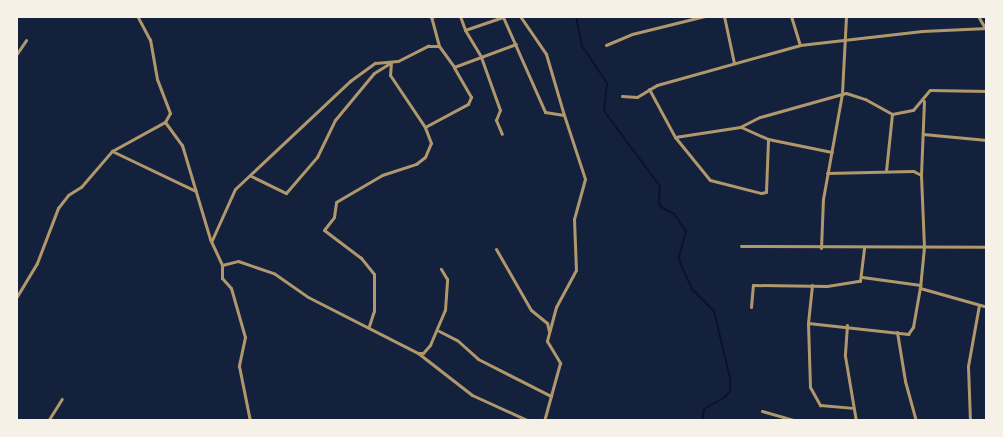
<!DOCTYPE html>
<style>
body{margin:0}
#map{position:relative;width:1003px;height:437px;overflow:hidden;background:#14213d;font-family:"Public Sans",sans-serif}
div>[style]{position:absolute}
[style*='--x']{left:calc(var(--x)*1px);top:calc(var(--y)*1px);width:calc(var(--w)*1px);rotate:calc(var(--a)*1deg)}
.stream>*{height:2px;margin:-1px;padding:0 1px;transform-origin:1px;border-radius:1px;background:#0b132b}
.minor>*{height:3px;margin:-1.5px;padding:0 1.5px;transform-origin:1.5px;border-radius:1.5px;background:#b1986c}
span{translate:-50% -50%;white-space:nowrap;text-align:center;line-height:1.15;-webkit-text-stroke:4.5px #f6f1e7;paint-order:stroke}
.frame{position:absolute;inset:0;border:18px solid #f6f1e7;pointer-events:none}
</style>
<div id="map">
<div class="stream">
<div style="--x:576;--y:16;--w:31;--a:79"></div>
<div style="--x:582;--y:46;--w:45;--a:56"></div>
<div style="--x:607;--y:83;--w:28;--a:96"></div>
<div style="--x:604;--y:111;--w:94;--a:53.3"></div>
<div style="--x:660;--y:186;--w:16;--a:94"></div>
<div style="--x:659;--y:202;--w:5;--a:68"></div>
<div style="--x:661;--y:207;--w:15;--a:28"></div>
<div style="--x:674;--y:214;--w:21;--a:55"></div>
<div style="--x:686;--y:231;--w:28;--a:105"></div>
<div style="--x:679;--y:258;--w:7;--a:74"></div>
<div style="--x:681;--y:265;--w:26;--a:65"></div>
<div style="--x:692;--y:289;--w:31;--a:45"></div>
<div style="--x:714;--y:311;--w:69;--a:76.6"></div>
<div style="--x:730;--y:378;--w:13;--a:90"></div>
<div style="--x:730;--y:391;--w:8;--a:130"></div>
<div style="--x:725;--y:397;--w:24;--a:150"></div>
<div style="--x:704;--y:409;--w:12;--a:99"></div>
</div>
<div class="minor">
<div style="--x:460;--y:16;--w:15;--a:70"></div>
<div style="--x:465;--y:30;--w:40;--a:-18.9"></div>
<div style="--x:503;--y:17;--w:104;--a:66.1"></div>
<div style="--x:545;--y:112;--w:19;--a:9"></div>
<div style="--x:564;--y:115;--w:67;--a:71.8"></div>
<div style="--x:585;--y:179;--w:41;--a:105.4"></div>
<div style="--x:574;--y:219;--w:51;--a:87.8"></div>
<div style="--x:576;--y:270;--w:42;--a:118.4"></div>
<div style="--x:556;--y:307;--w:35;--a:105"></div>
<div style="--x:547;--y:341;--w:26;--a:59"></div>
<div style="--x:560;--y:363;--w:60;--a:105.4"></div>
<div style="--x:520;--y:16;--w:46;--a:55.6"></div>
<div style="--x:546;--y:54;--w:64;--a:73.6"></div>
<div style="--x:724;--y:16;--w:48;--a:78"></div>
<div style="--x:791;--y:16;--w:30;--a:73"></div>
<div style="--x:978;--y:16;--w:14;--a:60"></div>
<div style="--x:465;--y:30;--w:31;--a:59"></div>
<div style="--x:481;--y:57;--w:56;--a:70.3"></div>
<div style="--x:500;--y:110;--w:11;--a:112"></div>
<div style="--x:496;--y:120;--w:15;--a:67"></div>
<div style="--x:606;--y:45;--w:28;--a:-23"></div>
<div style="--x:632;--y:34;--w:75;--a:-13.9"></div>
<div style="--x:439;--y:46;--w:26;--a:54"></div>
<div style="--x:454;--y:67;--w:66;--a:-20.4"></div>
<div style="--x:16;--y:55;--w:18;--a:-56"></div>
<div style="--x:391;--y:62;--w:13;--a:94"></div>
<div style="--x:390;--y:75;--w:63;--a:56.1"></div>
<div style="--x:425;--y:127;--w:49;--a:-28.1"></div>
<div style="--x:468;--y:104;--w:8;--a:-67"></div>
<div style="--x:471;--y:97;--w:34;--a:-120"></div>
<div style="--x:649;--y:89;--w:55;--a:61.6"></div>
<div style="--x:675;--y:137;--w:66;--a:-8.7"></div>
<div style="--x:740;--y:127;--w:22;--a:-27"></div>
<div style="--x:760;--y:117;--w:89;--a:-15.6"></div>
<div style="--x:846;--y:93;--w:20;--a:18"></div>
<div style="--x:865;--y:99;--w:31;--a:29"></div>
<div style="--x:622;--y:96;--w:15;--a:4"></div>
<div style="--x:637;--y:97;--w:23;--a:-31"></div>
<div style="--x:657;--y:85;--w:148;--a:-15.6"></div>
<div style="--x:800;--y:45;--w:123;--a:-6.5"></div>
<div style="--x:922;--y:31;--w:65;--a:-2.6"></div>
<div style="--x:165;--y:122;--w:29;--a:54"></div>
<div style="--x:182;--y:145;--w:98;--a:73.4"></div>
<div style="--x:210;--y:239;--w:29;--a:65"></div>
<div style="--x:222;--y:265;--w:13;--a:90"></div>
<div style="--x:222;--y:278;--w:13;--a:48"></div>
<div style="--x:231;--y:288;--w:51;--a:74.1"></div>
<div style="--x:245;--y:337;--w:30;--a:102"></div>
<div style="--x:239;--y:366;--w:56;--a:78.7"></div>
<div style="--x:741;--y:127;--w:30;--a:24"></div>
<div style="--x:768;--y:139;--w:65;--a:11.5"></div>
<div style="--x:923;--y:134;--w:64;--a:5.4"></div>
<div style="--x:675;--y:137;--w:55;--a:50.9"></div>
<div style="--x:710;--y:180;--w:53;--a:14.3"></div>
<div style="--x:761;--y:193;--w:5;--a:-11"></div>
<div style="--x:766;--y:192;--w:53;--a:-87.8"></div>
<div style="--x:112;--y:151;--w:93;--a:25.5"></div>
<div style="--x:886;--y:171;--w:57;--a:-84"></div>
<div style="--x:892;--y:114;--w:21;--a:-11"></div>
<div style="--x:913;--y:110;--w:26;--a:-50"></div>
<div style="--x:930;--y:90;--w:57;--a:1"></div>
<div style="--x:921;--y:175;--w:74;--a:-87.7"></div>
<div style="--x:251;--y:176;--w:39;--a:26"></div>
<div style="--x:286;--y:193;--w:48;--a:-49.3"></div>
<div style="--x:317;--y:157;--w:41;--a:-64.1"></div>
<div style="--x:335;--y:120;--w:61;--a:-50.3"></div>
<div style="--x:374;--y:73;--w:19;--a:-32"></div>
<div style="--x:212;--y:240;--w:56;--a:-65.7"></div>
<div style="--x:235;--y:189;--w:158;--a:-43.2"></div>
<div style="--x:350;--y:81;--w:31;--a:-36"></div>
<div style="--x:375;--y:63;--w:23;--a:-5"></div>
<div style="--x:398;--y:61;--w:34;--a:-27"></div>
<div style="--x:428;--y:46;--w:11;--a:0"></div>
<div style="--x:439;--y:46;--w:30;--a:-105"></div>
<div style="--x:431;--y:17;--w:4;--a:-14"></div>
<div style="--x:741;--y:246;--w:246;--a:0.2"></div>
<div style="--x:821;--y:248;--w:49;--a:-87.7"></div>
<div style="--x:823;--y:199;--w:108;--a:-79.8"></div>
<div style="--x:842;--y:93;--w:77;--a:-87"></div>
<div style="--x:496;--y:249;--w:70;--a:60.2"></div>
<div style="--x:531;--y:310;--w:21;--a:39"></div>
<div style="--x:547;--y:323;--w:8;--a:76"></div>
<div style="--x:222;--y:265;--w:16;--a:-14"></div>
<div style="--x:238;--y:261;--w:39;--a:19"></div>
<div style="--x:275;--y:274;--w:40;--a:34.9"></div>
<div style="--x:308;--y:297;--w:123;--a:27"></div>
<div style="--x:418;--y:353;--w:68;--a:37.9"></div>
<div style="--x:472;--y:395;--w:63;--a:24.5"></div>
<div style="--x:862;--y:277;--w:59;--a:7.9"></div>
<div style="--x:812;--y:285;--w:38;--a:96"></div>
<div style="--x:808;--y:323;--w:64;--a:88.2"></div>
<div style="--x:810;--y:387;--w:21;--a:61"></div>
<div style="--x:820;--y:405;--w:33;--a:5"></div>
<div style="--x:920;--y:288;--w:70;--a:15.8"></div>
<div style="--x:16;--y:298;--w:41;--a:-59"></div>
<div style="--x:37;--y:263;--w:59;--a:-69.1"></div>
<div style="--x:58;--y:208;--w:16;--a:-52"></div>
<div style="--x:68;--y:195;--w:15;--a:-32"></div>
<div style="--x:81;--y:187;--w:48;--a:-49.3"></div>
<div style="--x:112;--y:151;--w:60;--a:-28.7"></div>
<div style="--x:165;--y:122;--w:10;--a:-61"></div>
<div style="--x:170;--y:113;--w:36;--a:-111"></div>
<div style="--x:157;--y:79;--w:40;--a:-100"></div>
<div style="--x:150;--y:40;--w:27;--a:-118"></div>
<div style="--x:751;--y:307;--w:22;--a:-85"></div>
<div style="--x:753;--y:285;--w:74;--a:0.8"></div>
<div style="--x:827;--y:286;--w:33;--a:-9"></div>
<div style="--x:860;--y:281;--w:33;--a:-83"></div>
<div style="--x:808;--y:323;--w:101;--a:6.3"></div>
<div style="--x:908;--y:334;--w:9;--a:-54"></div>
<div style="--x:913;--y:327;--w:40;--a:-80"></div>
<div style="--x:920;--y:288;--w:41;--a:-84.4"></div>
<div style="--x:924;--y:247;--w:72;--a:-92.4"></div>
<div style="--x:921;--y:175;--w:9;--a:-153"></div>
<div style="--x:913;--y:171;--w:86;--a:178.7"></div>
<div style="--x:847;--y:325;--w:31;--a:94"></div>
<div style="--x:845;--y:356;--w:66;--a:80.4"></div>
<div style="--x:369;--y:326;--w:16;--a:-72"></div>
<div style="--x:374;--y:311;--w:37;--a:-90"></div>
<div style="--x:374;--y:274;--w:21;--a:-129"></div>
<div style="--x:361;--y:258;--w:46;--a:-142.9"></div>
<div style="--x:324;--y:230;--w:16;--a:-52"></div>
<div style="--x:334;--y:217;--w:15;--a:-82"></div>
<div style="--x:336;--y:202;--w:53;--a:-30.4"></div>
<div style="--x:382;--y:175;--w:36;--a:-18"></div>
<div style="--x:416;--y:164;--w:11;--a:-38"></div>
<div style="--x:425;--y:157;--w:15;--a:-67"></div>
<div style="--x:431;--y:143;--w:17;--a:-111"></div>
<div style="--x:439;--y:331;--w:20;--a:27"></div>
<div style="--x:457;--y:340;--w:28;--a:42"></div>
<div style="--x:478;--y:359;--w:82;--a:26.9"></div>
<div style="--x:897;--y:332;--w:50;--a:80.7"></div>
<div style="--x:905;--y:381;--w:41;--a:74.6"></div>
<div style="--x:418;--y:353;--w:5;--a:0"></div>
<div style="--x:423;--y:353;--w:11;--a:-49"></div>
<div style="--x:430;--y:345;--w:38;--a:-67"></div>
<div style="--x:445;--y:310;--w:31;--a:-86"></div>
<div style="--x:447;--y:279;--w:12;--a:-121"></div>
<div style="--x:762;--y:411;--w:36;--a:16"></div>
<div style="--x:48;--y:421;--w:26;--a:-58"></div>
<div style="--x:970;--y:421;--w:55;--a:-92.1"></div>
<div style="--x:968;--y:366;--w:62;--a:-79.8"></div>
</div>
<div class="frame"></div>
</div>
